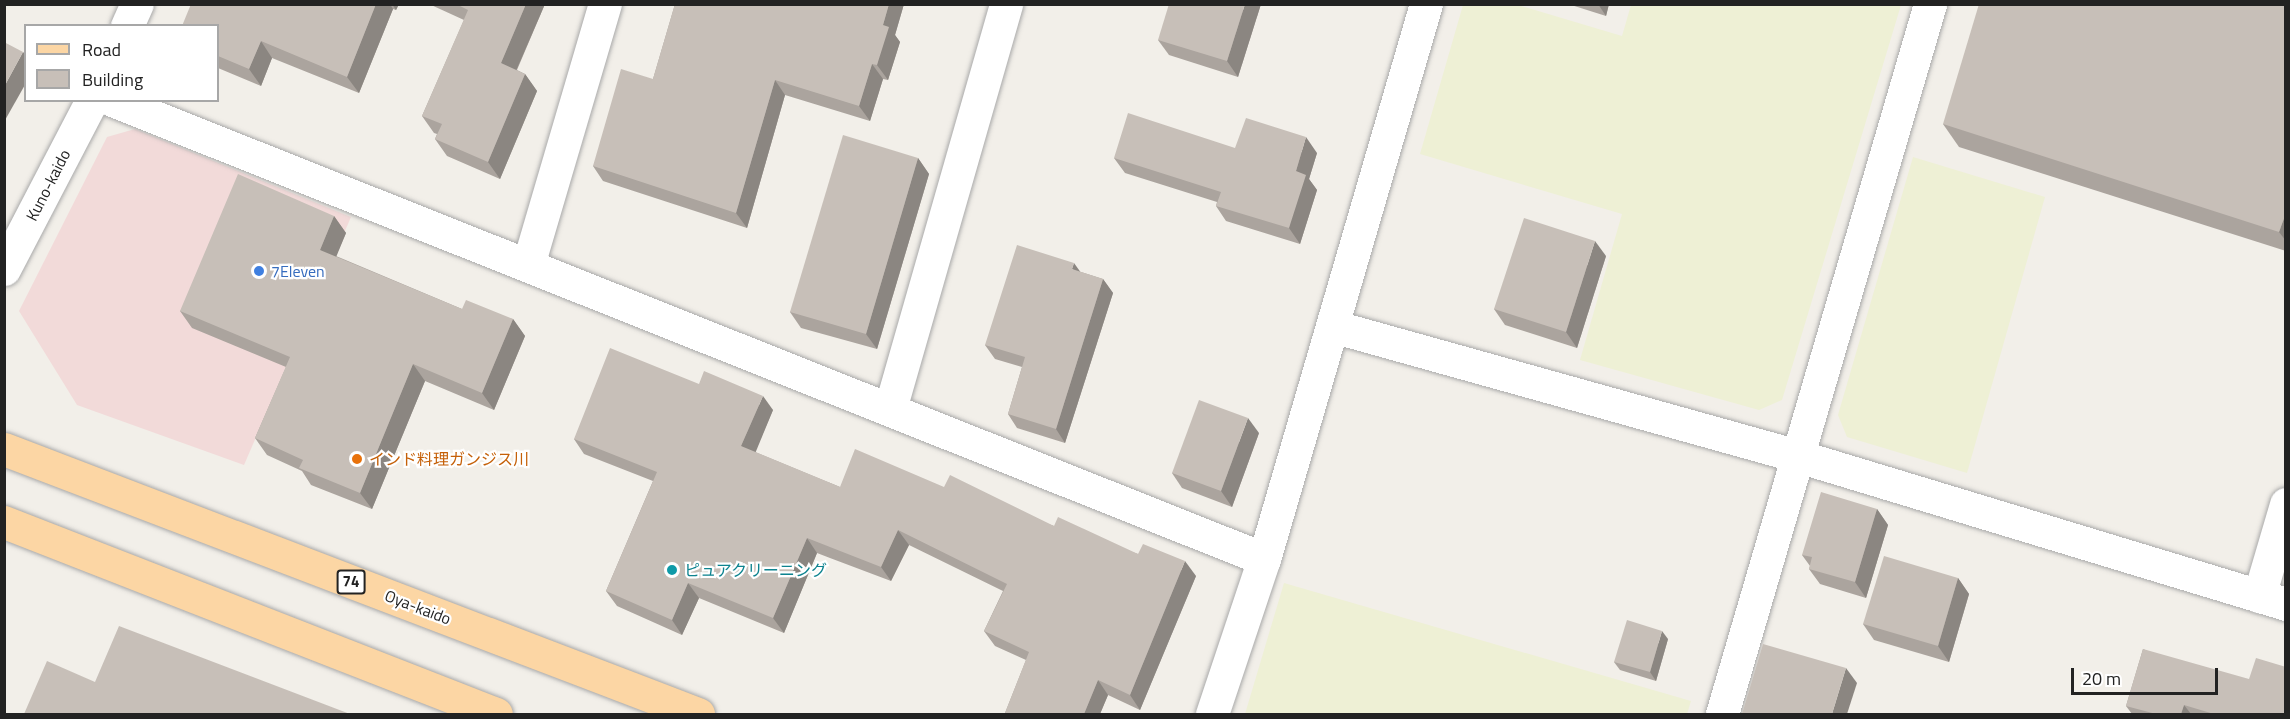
<!DOCTYPE html>
<meta charset="utf-8">
<style>
body{margin:0}
#map{position:relative;width:2290px;height:719px;overflow:hidden;background:#f2efe9;font-family:"Titillium Web","Noto Sans JP",sans-serif}
div>[style]{position:absolute}
[style*='--x']{left:calc(var(--x)*1px);top:calc(var(--y)*1px);width:calc(var(--w)*1px);rotate:calc(var(--a)*1deg)}
.commercial>*{inset:0;background:#f2dad9}
.farmland>*{inset:0;background:#eef0d5}
.roads{filter:drop-shadow(0 0 2px #a9a9a9) drop-shadow(0 0 2px #a9a9a9)}
.minor>*{height:33px;margin:-16.5px;padding:0 16.5px;transform-origin:16.5px;border-radius:16.5px;background:#fff}
.tertiary>*{height:33px;margin:-16.5px;padding:0 16.5px;transform-origin:16.5px;border-radius:16.5px;background:#fff}
.primary>*{height:33px;margin:-16.5px;padding:0 16.5px;transform-origin:16.5px;border-radius:16.5px;background:#fcd6a4}
.wall>*{inset:0;background:#aba49e}
.shaded-wall>*{inset:0;background:#8b8681}
.building>*{inset:0;background:#c7bfb8}
.dots>*{width:16px;height:16px;translate:-50% -50%;box-sizing:border-box;border:3px solid #fff;border-radius:50%}
span{translate:-50% -50%;white-space:nowrap;text-align:center;line-height:1.15;-webkit-text-stroke:4.5px #fff;paint-order:stroke}
.shield-label span{padding:2px 4px;background:#fff;border:2px solid;border-radius:4px;-webkit-text-stroke-width:0}
.shield-label{font-size:15px;color:#222;font-weight:700}
.street-label{font-size:16px;color:#222}
.shop-label{font-size:16px;color:#366cbe}
.left{translate:0 -50%;text-align:left}
.food-label{font-size:16px;color:#c56008}
.culture-label{font-size:16px;color:#0d838f}
.frame{position:absolute;inset:0;border:6px solid #222;pointer-events:none}
.legend{position:absolute;left:24px;top:24px;width:195px;height:78px;box-sizing:border-box;background:#fff;border:2px solid #a7a7a7;margin:0;padding:8px 10px;list-style:none;font-size:18px;color:#222}
.legend li{display:flex;align-items:center;gap:12px;height:30px}
.legend b{width:30px;border:2px solid #a7a7a7}
.scale{position:absolute;left:2071px;top:668px;width:147px;height:27px;box-sizing:border-box;border:3px solid #222;border-top:0;padding-left:8px;font-size:18px;line-height:21px;white-space:nowrap;color:#222;-webkit-text-stroke:4px #fff;paint-order:stroke}
</style>
<div id="map">
<div class="commercial">
<div style="clip-path:polygon(135px 129px,351px 217px,244px 465px,77px 405px,19px 311px,107px 137px)"></div>
</div>
<div class="farmland">
<div style="clip-path:polygon(1463px 5px,1518px 5px,1622px 36px,1631px 5px,1901px 5px,1782px 400px,1759px 410px,1580px 360px,1622px 214px,1420px 154px)"></div>
<div style="clip-path:polygon(1913px 157px,2045px 197px,1967px 473px,1847px 437px,1838px 415px)"></div>
<div style="clip-path:polygon(1284px 583px,1691px 701px,1687px 714px,1245px 714px)"></div>
</div>
<div class="roads">
<div class="minor">
<div style="--x:112;--y:100;--w:1240;--a:21.72"></div>
<div style="--x:528;--y:265;--w:272;--a:-73.6"></div>
<div style="--x:890;--y:409;--w:421;--a:-74"></div>
<div style="--x:2259;--y:596;--w:96;--a:-73.6"></div>
<div style="--x:1722;--y:714;--w:740;--a:-73.67"></div>
</div>
<div class="tertiary">
<div style="--x:127;--y:26;--w:24;--a:-66"></div>
<div style="--x:4;--y:269;--w:191;--a:-62.5"></div>
<div style="--x:1332;--y:326;--w:484;--a:15.6"></div>
<div style="--x:1798;--y:456;--w:510;--a:16.87"></div>
<div style="--x:1212;--y:714;--w:163;--a:-71.5"></div>
<div style="--x:1264;--y:559;--w:578;--a:-73.73"></div>
</div>
<div class="primary">
<div style="--x:4;--y:449;--w:743;--a:20.9"></div>
<div style="--x:4;--y:522;--w:528;--a:21.32"></div>
</div>
</div>
<div class="wall">
<div style="clip-path:polygon(191px 4px,399px 4px,396px 10px,393px 9px,359px 93px,272px 58px,261px 86px,218px 68px,218px 26px)"></div>
<div style="clip-path:polygon(429px 4px,545px 4px,517px 70px,525px 74px,537px 91px,500px 179px,447px 156px,435px 139px,437px 134px,434px 133px,422px 116px,464px 20px)"></div>
<div style="clip-path:polygon(675px 4px,904px 4px,895px 35px,900px 42px,888px 80px,883px 79px,870px 121px,785px 95px,747px 228px,603px 181px,593px 166px,653px 79px)"></div>
<div style="clip-path:polygon(1261px 4px,1238px 77px,1169px 55px,1158px 40px)"></div>
<div style="clip-path:polygon(1568px 4px,1609px 4px,1606px 16px)"></div>
<div style="clip-path:polygon(2286px 4px,2286px 251px,1959px 147px,1943px 124px)"></div>
<div style="clip-path:polygon(1235px 148px,1317px 153px,1309px 179px,1317px 190px,1300px 244px,1226px 221px,1216px 206px,1217px 202px,1125px 173px,1114px 158px)"></div>
<div style="clip-path:polygon(918px 158px,929px 174px,877px 349px,801px 328px,790px 312px)"></div>
<div style="clip-path:polygon(334px 216px,346px 233px,336px 256px,462px 309px,513px 319px,525px 336px,494px 410px,425px 381px,372px 509px,311px 485px,302px 471px,267px 455px,255px 438px,286px 367px,192px 328px,180px 311px)"></div>
<div style="clip-path:polygon(1606px 256px,1577px 348px,1505px 325px,1494px 309px)"></div>
<div style="clip-path:polygon(1081px 272px,1103px 279px,1113px 293px,1065px 443px,1017px 428px,1008px 414px,1022px 367px,995px 359px,985px 345px)"></div>
<div style="clip-path:polygon(699px 384px,773px 410px,755px 452px,840px 487px,944px 487px,1054px 526px,1138px 554px,1196px 576px,1140px 710px,1108px 695px,1100px 714px,1006px 714px,1005px 713px,1026px 660px,995px 646px,984px 631px,1003px 591px,909px 545px,891px 581px,817px 553px,784px 633px,699px 598px,682px 635px,617px 606px,606px 591px,653px 481px,584px 454px,574px 439px)"></div>
<div style="clip-path:polygon(1259px 433px,1232px 507px,1182px 488px,1172px 473px)"></div>
<div style="clip-path:polygon(1877px 509px,1888px 525px,1866px 598px,1820px 584px,1809px 569px,1810px 566px,1802px 555px)"></div>
<div style="clip-path:polygon(1958px 578px,1969px 594px,1949px 662px,1874px 640px,1863px 624px)"></div>
<div style="clip-path:polygon(1668px 639px,1656px 681px,1620px 670px,1614px 662px)"></div>
<div style="clip-path:polygon(2143px 649px,2286px 714px,2132px 714px,2126px 706px)"></div>
</div>
<div class="shaded-wall">
<div style="clip-path:polygon(376px 4px,390px 4px,393px 9px,359px 93px,347px 77px)"></div>
<div style="clip-path:polygon(392px 4px,399px 4px,396px 10px)"></div>
<div style="clip-path:polygon(526px 4px,545px 4px,512px 80px,501px 63px)"></div>
<div style="clip-path:polygon(889px 4px,904px 4px,895px 35px,900px 42px,888px 80px,877px 65px,883px 25px)"></div>
<div style="clip-path:polygon(1245px 4px,1261px 4px,1238px 77px,1227px 61px)"></div>
<div style="clip-path:polygon(1598px 4px,1609px 4px,1606px 16px)"></div>
<div style="clip-path:polygon(261px 41px,272px 58px,261px 86px,249px 69px)"></div>
<div style="clip-path:polygon(23px 52px,26px 55px,26px 83px,4px 122px,4px 87px)"></div>
<div style="clip-path:polygon(872px 64px,883px 79px,870px 121px,859px 106px)"></div>
<div style="clip-path:polygon(525px 74px,537px 91px,500px 179px,488px 162px)"></div>
<div style="clip-path:polygon(775px 80px,785px 95px,747px 228px,736px 213px)"></div>
<div style="clip-path:polygon(1306px 137px,1317px 153px,1309px 179px,1317px 190px,1300px 244px,1289px 228px,1296px 171px)"></div>
<div style="clip-path:polygon(918px 158px,929px 174px,877px 349px,866px 334px)"></div>
<div style="clip-path:polygon(2286px 213px,2286px 241px,2279px 232px)"></div>
<div style="clip-path:polygon(334px 216px,346px 233px,332px 267px,320px 250px)"></div>
<div style="clip-path:polygon(1595px 241px,1606px 256px,1577px 348px,1566px 332px)"></div>
<div style="clip-path:polygon(1074px 263px,1084px 277px,1072px 269px)"></div>
<div style="clip-path:polygon(1103px 279px,1113px 293px,1065px 443px,1056px 429px)"></div>
<div style="clip-path:polygon(513px 319px,525px 336px,494px 410px,482px 393px)"></div>
<div style="clip-path:polygon(413px 364px,425px 381px,372px 509px,360px 493px)"></div>
<div style="clip-path:polygon(763px 396px,773px 410px,752px 461px,741px 446px)"></div>
<div style="clip-path:polygon(1248px 418px,1259px 433px,1232px 507px,1221px 491px)"></div>
<div style="clip-path:polygon(1877px 509px,1888px 525px,1866px 598px,1855px 582px)"></div>
<div style="clip-path:polygon(898px 530px,909px 545px,891px 581px,881px 567px)"></div>
<div style="clip-path:polygon(807px 538px,817px 553px,784px 633px,773px 618px)"></div>
<div style="clip-path:polygon(1185px 561px,1196px 576px,1140px 710px,1130px 695px)"></div>
<div style="clip-path:polygon(1958px 578px,1969px 594px,1949px 662px,1938px 646px)"></div>
<div style="clip-path:polygon(688px 583px,699px 598px,682px 635px,672px 620px)"></div>
<div style="clip-path:polygon(1662px 631px,1668px 639px,1656px 681px,1650px 672px)"></div>
<div style="clip-path:polygon(1846px 668px,1857px 683px,1847px 714px,1832px 714px)"></div>
<div style="clip-path:polygon(1098px 680px,1108px 695px,1100px 714px,1084px 714px)"></div>
<div style="clip-path:polygon(2184px 705px,2191px 714px,2181px 714px)"></div>
</div>
<div class="building">
<div style="clip-path:polygon(191px 4px,376px 4px,347px 77px,261px 41px,249px 69px,218px 56px,218px 26px,182px 26px)"></div>
<div style="clip-path:polygon(456px 4px,526px 4px,501px 63px,525px 74px,488px 162px,435px 139px,442px 124px,422px 116px,468px 10px)"></div>
<div style="clip-path:polygon(675px 4px,889px 4px,883px 25px,889px 27px,877px 65px,872px 64px,859px 106px,775px 80px,736px 213px,593px 166px,621px 69px,653px 79px)"></div>
<div style="clip-path:polygon(1169px 4px,1245px 4px,1227px 61px,1158px 40px)"></div>
<div style="clip-path:polygon(1979px 4px,2286px 4px,2286px 213px,2279px 232px,1943px 124px)"></div>
<div style="clip-path:polygon(4px 42px,23px 52px,4px 87px)"></div>
<div style="clip-path:polygon(1128px 113px,1235px 148px,1246px 118px,1306px 137px,1296px 171px,1306px 175px,1289px 228px,1216px 206px,1221px 192px,1114px 158px)"></div>
<div style="clip-path:polygon(843px 135px,918px 158px,866px 334px,790px 312px)"></div>
<div style="clip-path:polygon(238px 174px,334px 216px,320px 250px,462px 309px,466px 300px,513px 319px,482px 393px,413px 364px,360px 493px,299px 468px,303px 460px,255px 438px,290px 357px,180px 311px)"></div>
<div style="clip-path:polygon(1524px 218px,1595px 241px,1566px 332px,1494px 309px)"></div>
<div style="clip-path:polygon(1017px 245px,1074px 263px,1072px 269px,1103px 279px,1056px 429px,1008px 414px,1025px 357px,985px 345px)"></div>
<div style="clip-path:polygon(610px 348px,699px 384px,704px 371px,763px 396px,741px 446px,840px 487px,855px 449px,944px 487px,950px 475px,1054px 526px,1058px 517px,1138px 554px,1143px 544px,1185px 561px,1130px 695px,1098px 680px,1084px 714px,1010px 714px,1005px 713px,1029px 652px,984px 631px,1007px 584px,898px 530px,881px 567px,807px 538px,773px 618px,688px 583px,672px 620px,606px 591px,657px 472px,574px 439px)"></div>
<div style="clip-path:polygon(1199px 400px,1248px 418px,1221px 491px,1172px 473px)"></div>
<div style="clip-path:polygon(1821px 492px,1877px 509px,1855px 582px,1809px 569px,1812px 557px,1802px 555px)"></div>
<div style="clip-path:polygon(1884px 556px,1958px 578px,1938px 646px,1863px 624px)"></div>
<div style="clip-path:polygon(1627px 620px,1662px 631px,1650px 672px,1614px 662px)"></div>
<div style="clip-path:polygon(119px 626px,350px 714px,24px 714px,47px 661px,95px 682px)"></div>
<div style="clip-path:polygon(1763px 644px,1846px 668px,1832px 714px,1742px 714px)"></div>
<div style="clip-path:polygon(2143px 649px,2249px 679px,2256px 658px,2286px 667px,2286px 714px,2214px 714px,2184px 705px,2181px 714px,2156px 714px,2126px 706px)"></div>
</div>
<div class="dots">
<div style="left:259px;top:271px;background:#3f7fe0"></div>
<div style="left:357px;top:459px;background:#e8710a"></div>
<div style="left:672px;top:570px;background:#0f9aa8"></div>
</div>
<div class="shield-label">
<span style="left:351px;top:582px">74</span>
</div>
<div class="street-label">
<span style="left:48px;top:185px;rotate:-63deg">Kuno-kaido</span>
<span style="left:418px;top:607px;rotate:21deg">Oya-kaido</span>
</div>
<div class="shop-label">
<span class="left" style="left:271px;top:271px">7Eleven</span>
</div>
<div class="food-label">
<span class="left" style="left:369px;top:459px">インド料理ガンジス川</span>
</div>
<div class="culture-label">
<span class="left" style="left:684px;top:570px">ピュアクリーニング</span>
</div>
<div class="frame"></div>
<ul class="legend">
<li><b style="height:8px;background:#fcd6a4"></b>Road</li>
<li><b style="height:16px;background:#c7bfb8"></b>Building</li>
</ul>
<div class="scale">20 m</div>
</div>
